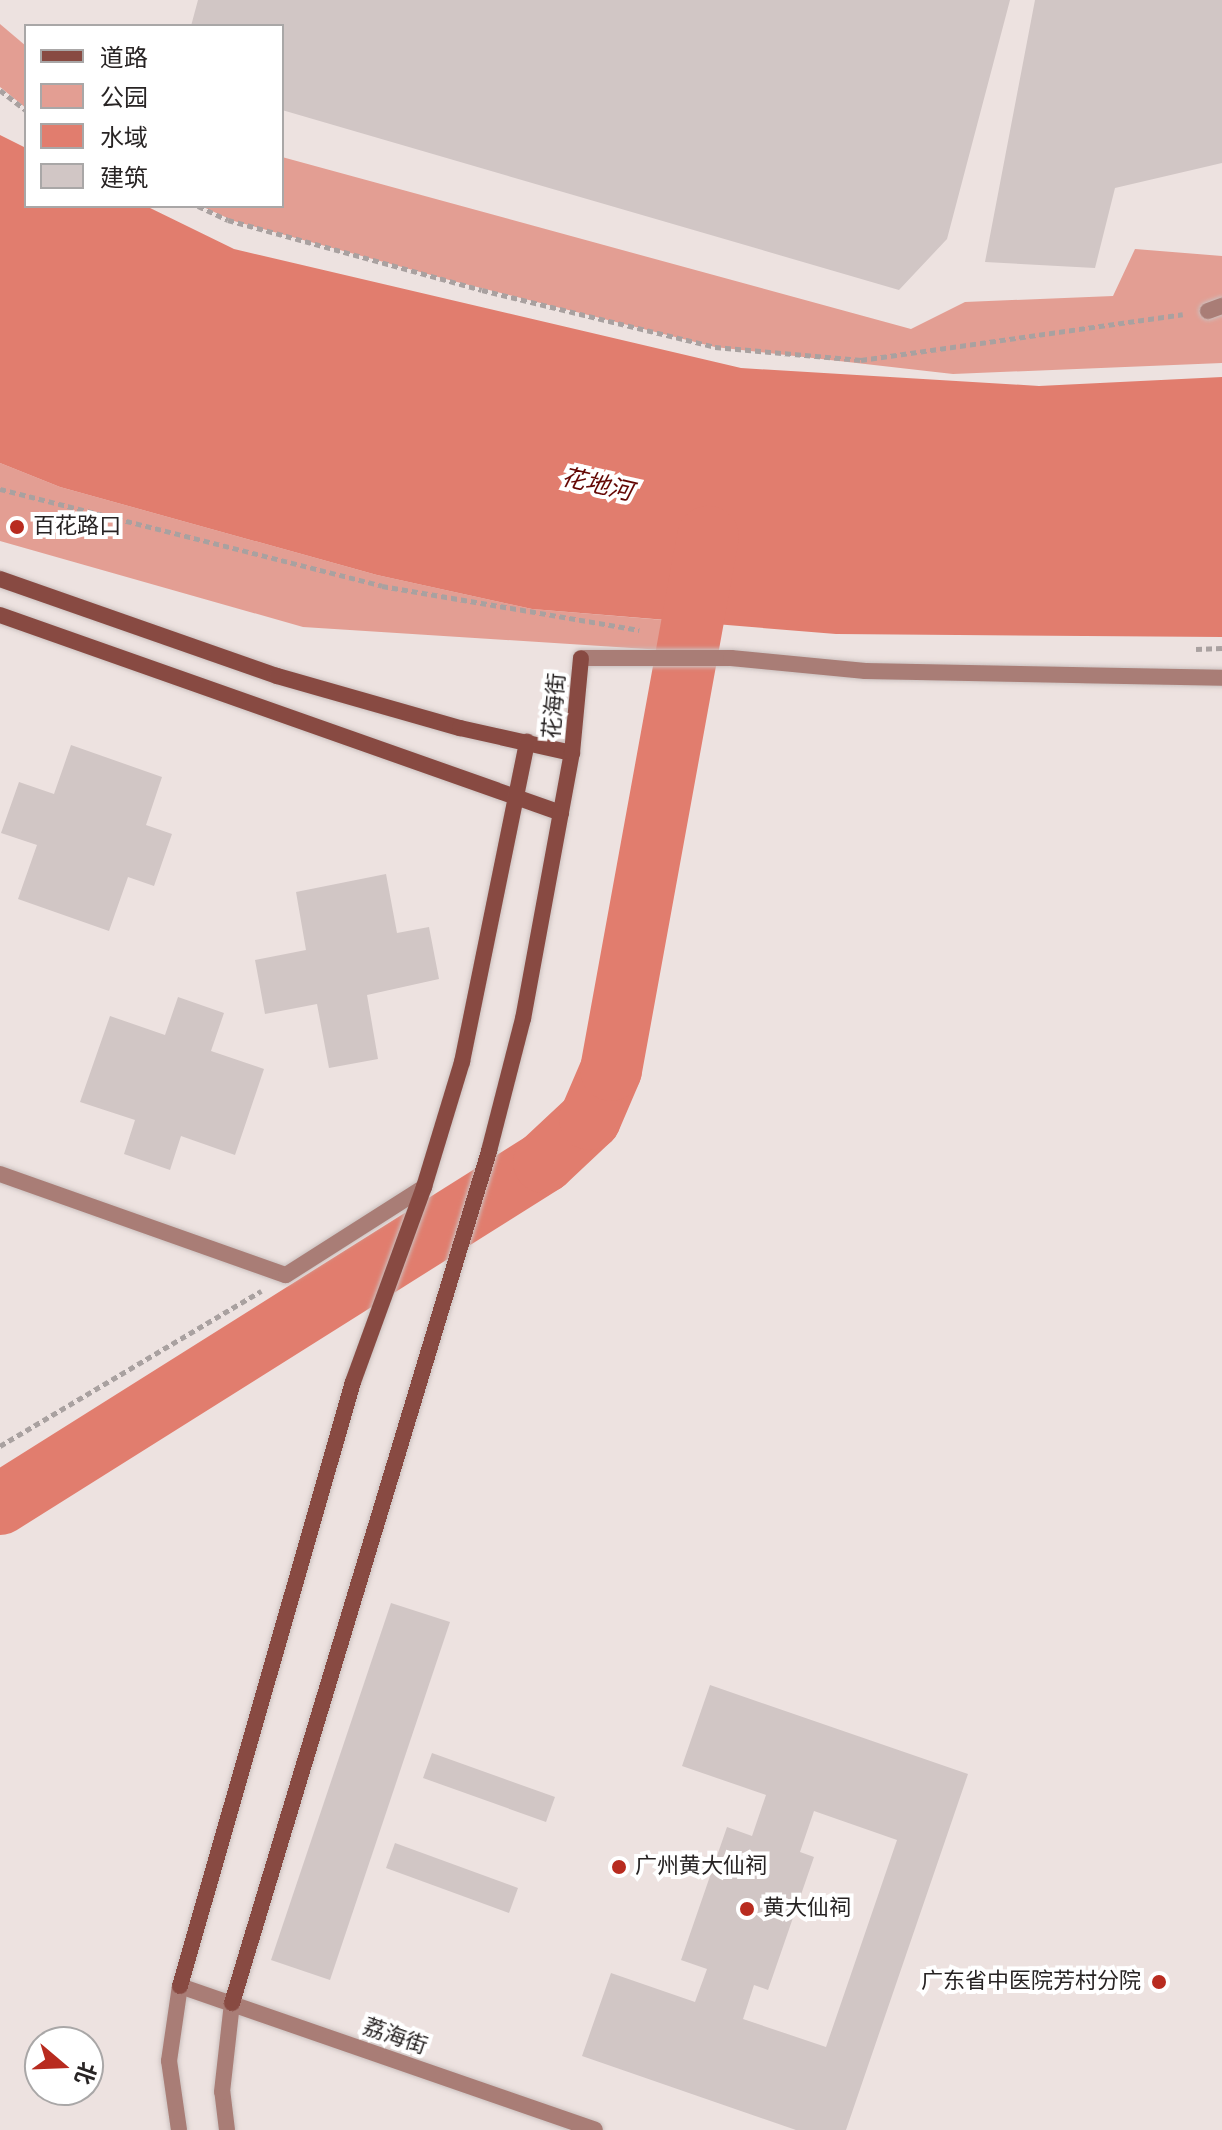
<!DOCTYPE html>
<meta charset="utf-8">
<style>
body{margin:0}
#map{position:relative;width:1222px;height:2130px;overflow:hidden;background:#ede2e0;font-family:"Nunito Sans","Noto Sans SC",sans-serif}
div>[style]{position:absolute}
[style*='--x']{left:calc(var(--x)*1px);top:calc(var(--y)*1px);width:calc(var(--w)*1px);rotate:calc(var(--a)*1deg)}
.green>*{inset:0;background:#e39e93}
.water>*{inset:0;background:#e17d6e}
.river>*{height:62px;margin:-31px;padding:0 31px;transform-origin:31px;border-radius:31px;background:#e17d6e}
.building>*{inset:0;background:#d1c6c5}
.path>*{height:5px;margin-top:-2.5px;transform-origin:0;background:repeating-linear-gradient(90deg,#a9a1a0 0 6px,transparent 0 10px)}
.roads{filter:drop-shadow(0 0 2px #cac0be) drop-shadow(0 0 2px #cac0be)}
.street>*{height:16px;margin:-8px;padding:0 8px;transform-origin:8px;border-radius:8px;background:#a97d76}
.secondary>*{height:16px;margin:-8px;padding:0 8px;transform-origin:8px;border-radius:8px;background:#884a42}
.dots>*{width:22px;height:22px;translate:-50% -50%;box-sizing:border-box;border:4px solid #fff;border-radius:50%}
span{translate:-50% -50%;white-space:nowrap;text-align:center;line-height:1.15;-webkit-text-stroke:8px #fff;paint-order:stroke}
.poi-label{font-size:22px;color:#282424}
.left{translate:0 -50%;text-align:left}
.right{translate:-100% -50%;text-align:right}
.street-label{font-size:22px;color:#282424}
.water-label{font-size:24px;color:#640704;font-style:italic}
.legend{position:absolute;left:24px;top:24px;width:260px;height:184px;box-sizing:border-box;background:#fff;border:2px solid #a9a7a7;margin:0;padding:10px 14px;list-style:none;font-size:24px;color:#282424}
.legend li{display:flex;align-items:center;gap:16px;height:40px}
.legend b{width:40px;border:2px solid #a9a7a7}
.north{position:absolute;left:24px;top:2026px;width:80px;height:80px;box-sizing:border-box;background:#fff;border:2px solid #a9a7a7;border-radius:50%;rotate:109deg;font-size:22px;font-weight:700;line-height:32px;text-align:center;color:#282424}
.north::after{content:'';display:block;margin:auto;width:28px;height:36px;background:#b82b1f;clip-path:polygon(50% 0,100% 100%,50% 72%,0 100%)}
</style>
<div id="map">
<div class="green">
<div style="clip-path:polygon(0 24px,26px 46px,26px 108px,0 87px)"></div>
<div style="clip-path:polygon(282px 157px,911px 329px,965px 302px,1113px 296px,1135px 249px,1222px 256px,1222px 363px,953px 374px,715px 347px,453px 281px,234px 221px,201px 206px,282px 206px)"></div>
<div style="clip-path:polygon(0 463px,60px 487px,377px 575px,532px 609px,676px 621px,678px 651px,303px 627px,0 541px)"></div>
</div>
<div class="water">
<div style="clip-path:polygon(0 135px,26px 148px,26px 206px,146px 206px,234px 249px,741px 368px,1039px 386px,1222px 377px,1222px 637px,836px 634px,532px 609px,377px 575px,60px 487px,0 463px)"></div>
</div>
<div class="river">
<div style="--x:0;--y:1504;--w:643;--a:-32.16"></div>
<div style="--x:544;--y:1162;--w:63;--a:-43.1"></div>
<div style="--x:590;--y:1119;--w:53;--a:-66.8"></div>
<div style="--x:611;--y:1070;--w:542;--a:-79.69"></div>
</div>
<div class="building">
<div style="clip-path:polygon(198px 0,1010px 0,947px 239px,899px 290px,282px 110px,282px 26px,191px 26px)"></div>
<div style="clip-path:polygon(1035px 0,1222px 0,1222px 163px,1115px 188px,1095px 268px,985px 262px)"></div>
<div style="clip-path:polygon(71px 745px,162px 777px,146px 825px,172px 834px,154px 886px,128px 877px,109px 931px,18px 899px,37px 845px,1px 833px,19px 782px,54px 794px)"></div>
<div style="clip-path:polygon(386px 874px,397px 933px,429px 927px,439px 979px,367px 995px,378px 1059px,329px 1068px,317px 1004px,265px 1014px,255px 960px,306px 950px,296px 892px)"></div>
<div style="clip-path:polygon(178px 997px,224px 1013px,211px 1051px,264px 1069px,235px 1155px,181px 1136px,170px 1170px,124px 1154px,135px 1120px,80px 1102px,110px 1016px,165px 1035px)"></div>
<div style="clip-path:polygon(391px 1603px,450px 1622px,330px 1980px,271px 1960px)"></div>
<div style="clip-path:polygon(evenodd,710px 1685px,968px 1774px,846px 2130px,796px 2130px,582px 2056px,611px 1973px,695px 2002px,707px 1969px,681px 1960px,727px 1827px,752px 1836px,766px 1795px,682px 1766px,710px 1685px,814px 1811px,897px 1840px,826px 2047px,743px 2019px,754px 1985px,768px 1990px,814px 1857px,800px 1852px,814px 1811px)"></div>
<div style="clip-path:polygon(432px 1753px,555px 1797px,546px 1822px,423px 1778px)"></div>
<div style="clip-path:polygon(395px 1843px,518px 1888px,509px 1913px,386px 1868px)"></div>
</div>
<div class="path">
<div style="--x:0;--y:90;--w:33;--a:38"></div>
<div style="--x:198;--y:206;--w:33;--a:25"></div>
<div style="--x:228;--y:220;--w:263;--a:15.4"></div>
<div style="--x:482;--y:290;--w:240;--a:13.7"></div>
<div style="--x:715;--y:347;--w:147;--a:5.1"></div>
<div style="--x:861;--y:360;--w:325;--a:-8.1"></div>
<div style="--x:0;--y:489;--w:394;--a:14.2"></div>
<div style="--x:382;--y:586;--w:261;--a:9.7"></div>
<div style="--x:1196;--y:649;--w:26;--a:-2"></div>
<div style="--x:0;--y:1446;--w:304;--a:-30.7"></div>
</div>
<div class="roads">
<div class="street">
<div style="--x:1208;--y:311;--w:15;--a:-20"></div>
<div style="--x:581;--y:658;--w:150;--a:0"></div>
<div style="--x:731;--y:658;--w:135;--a:5.5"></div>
<div style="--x:865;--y:671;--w:357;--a:1.1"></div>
<div style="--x:0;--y:1174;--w:303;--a:19.5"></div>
<div style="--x:286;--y:1275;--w:164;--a:-32.5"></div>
<div style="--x:179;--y:2130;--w:70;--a:-98.2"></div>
<div style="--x:169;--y:2061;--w:76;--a:-81.7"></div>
<div style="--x:180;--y:1986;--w:439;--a:19.1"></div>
<div style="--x:227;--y:2130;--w:38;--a:-97"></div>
<div style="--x:222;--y:2092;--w:90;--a:-83.6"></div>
</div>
<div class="secondary">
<div style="--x:0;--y:579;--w:293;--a:19.3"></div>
<div style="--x:277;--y:676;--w:190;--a:15.9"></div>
<div style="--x:460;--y:728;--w:115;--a:12.6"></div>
<div style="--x:0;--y:615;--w:595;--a:19.44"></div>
<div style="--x:180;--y:1986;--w:628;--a:-74.02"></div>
<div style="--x:353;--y:1382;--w:208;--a:-70"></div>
<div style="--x:424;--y:1187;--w:131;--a:-73.1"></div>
<div style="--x:462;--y:1062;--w:327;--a:-78.5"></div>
<div style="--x:232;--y:2003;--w:890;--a:-73.21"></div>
<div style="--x:489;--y:1151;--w:136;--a:-75.6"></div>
<div style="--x:523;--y:1019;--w:270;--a:-79.6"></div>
<div style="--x:572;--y:753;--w:95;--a:-84.6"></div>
</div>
</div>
<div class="dots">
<div style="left:17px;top:527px;background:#b82b1f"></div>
<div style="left:619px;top:1867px;background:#b82b1f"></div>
<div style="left:747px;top:1909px;background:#b82b1f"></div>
<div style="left:1159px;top:1982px;background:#b82b1f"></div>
</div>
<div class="poi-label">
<span class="left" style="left:33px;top:527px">百花路口</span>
<span class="left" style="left:635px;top:1867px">广州黄大仙祠</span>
<span class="left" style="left:763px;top:1909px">黄大仙祠</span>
<span class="right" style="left:1141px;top:1982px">广东省中医院芳村分院</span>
</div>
<div class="street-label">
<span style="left:555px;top:706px;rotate:-85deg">花海街</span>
<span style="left:395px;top:2037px;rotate:19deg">荔海街</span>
</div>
<div class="water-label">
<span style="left:597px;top:485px;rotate:13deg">花地河</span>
</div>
<ul class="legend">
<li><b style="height:10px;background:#884a42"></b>道路</li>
<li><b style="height:22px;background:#e39e93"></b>公园</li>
<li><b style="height:22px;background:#e17d6e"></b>水域</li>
<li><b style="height:22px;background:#d1c6c5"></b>建筑</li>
</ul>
<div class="north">北</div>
</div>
